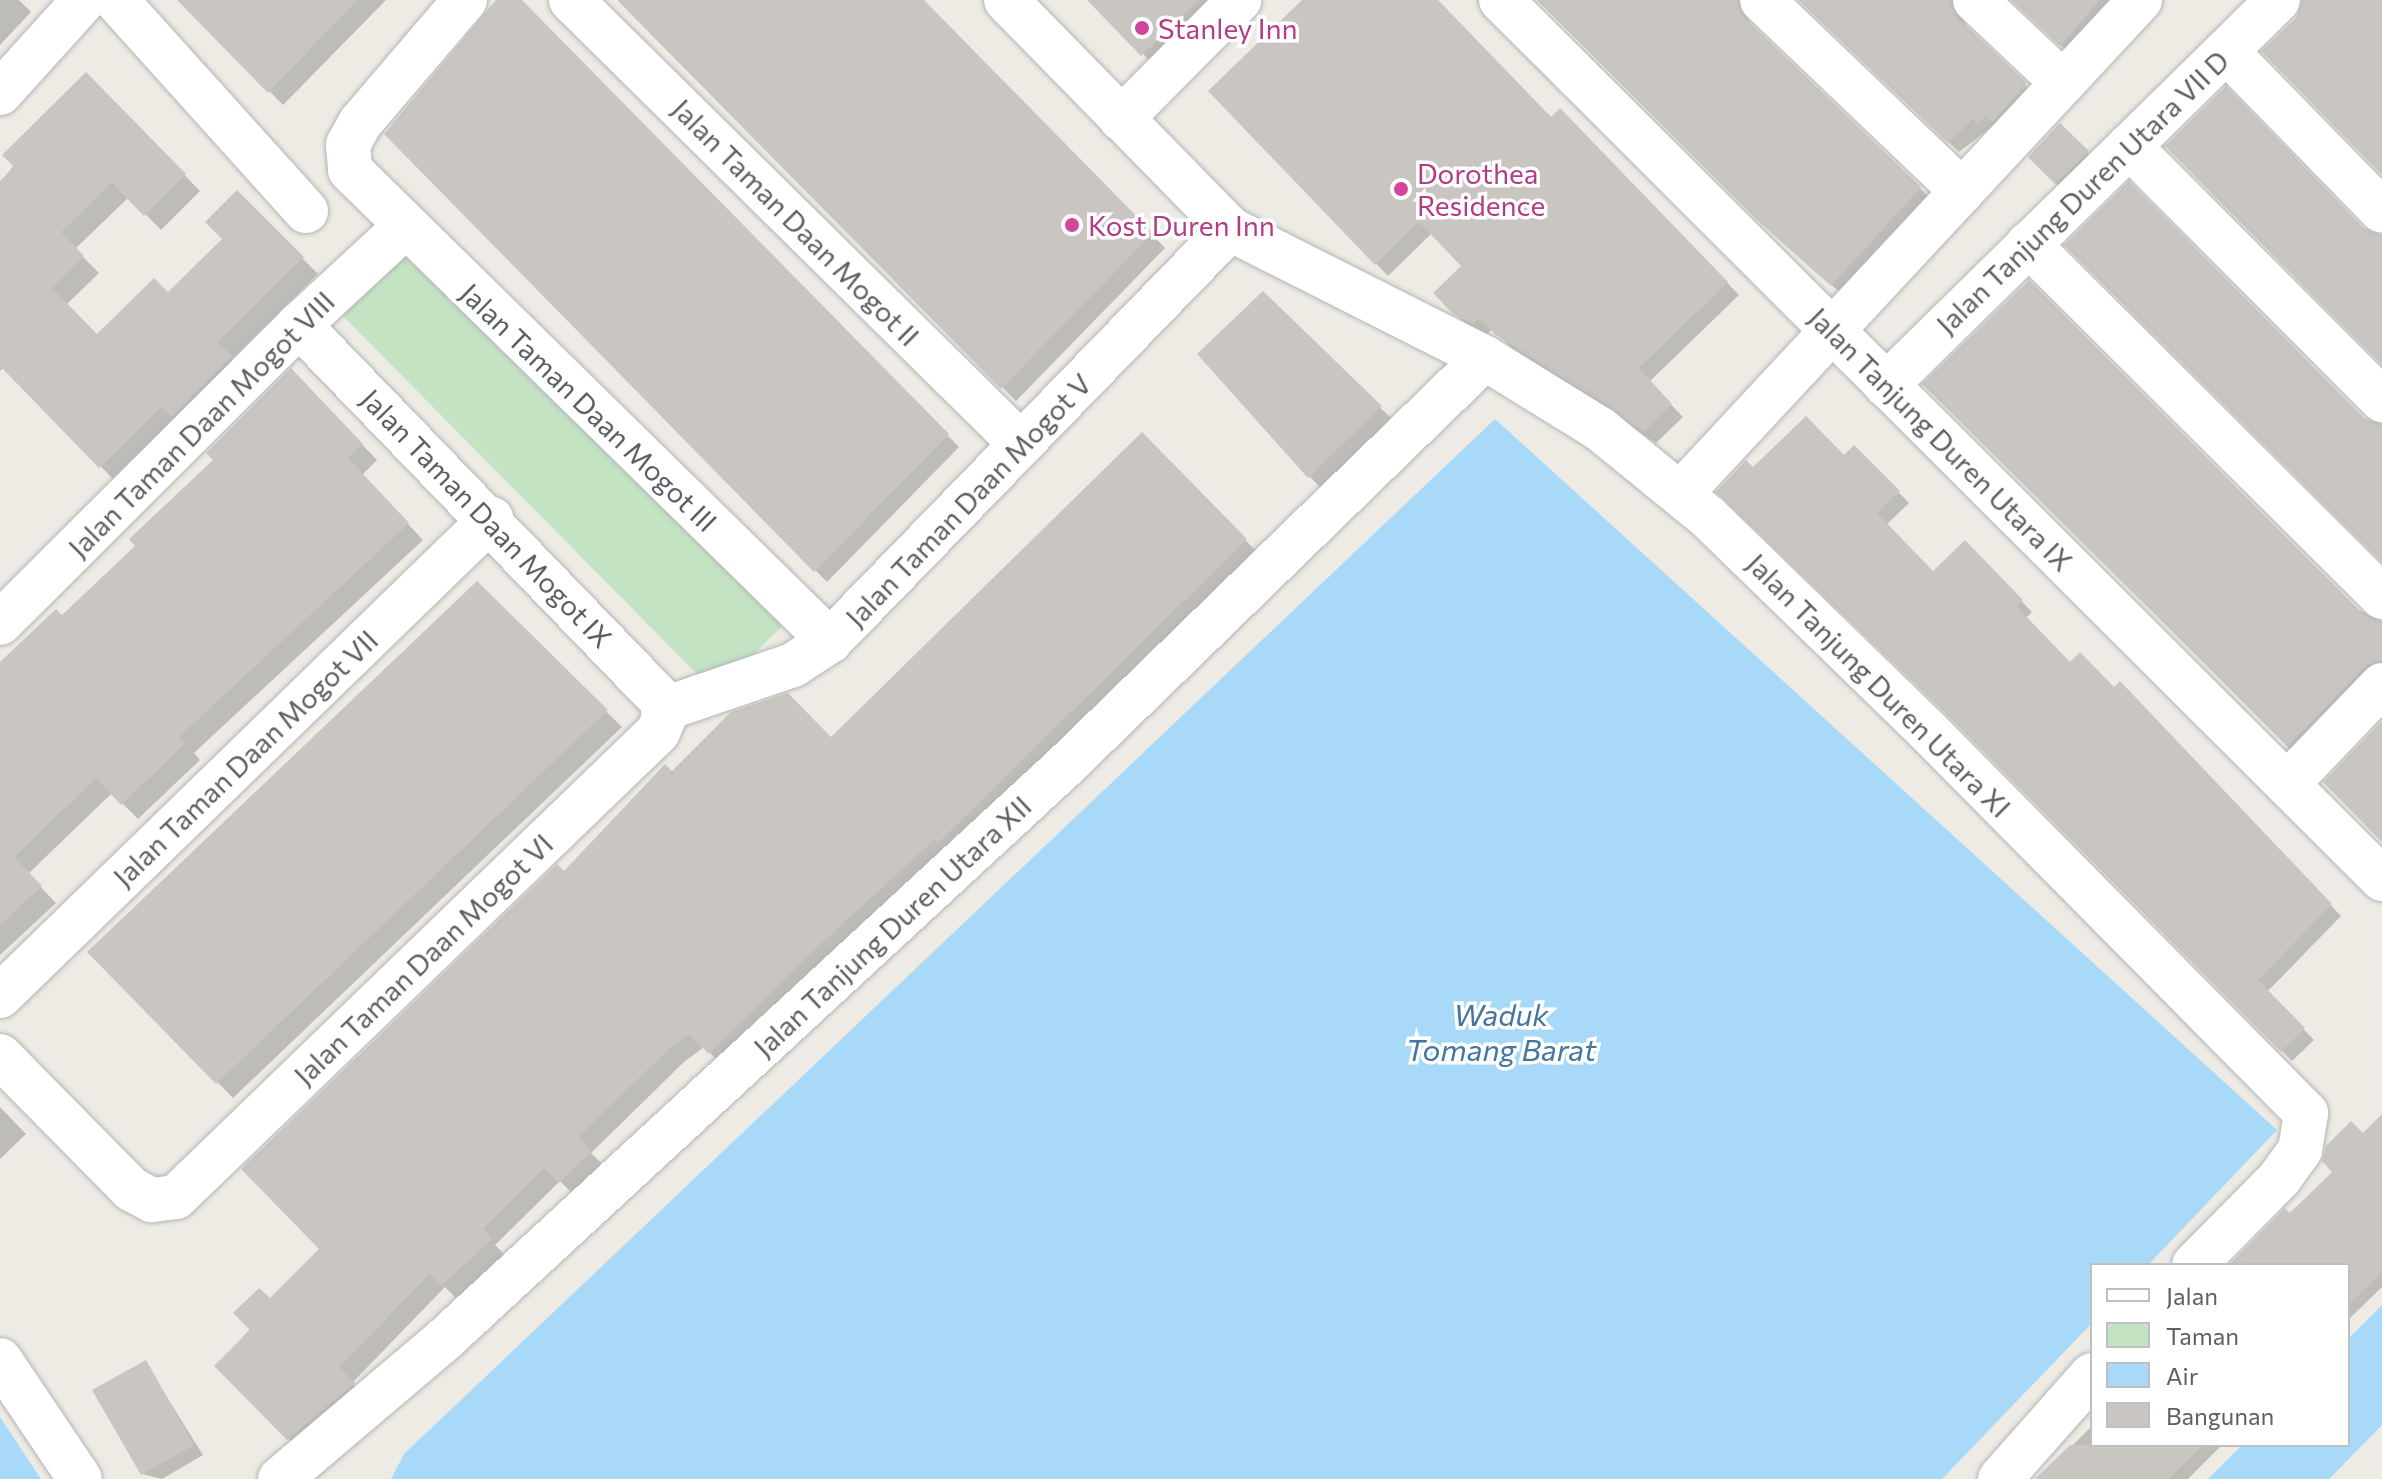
<!DOCTYPE html>
<style>
body{margin:0}
#map{position:relative;width:2382px;height:1479px;overflow:hidden;background:#eeebe4;font-family:Commissioner,sans-serif}
div>[style]{position:absolute}
[style*='--x']{left:calc(var(--x)*1px);top:calc(var(--y)*1px);width:calc(var(--w)*1px);rotate:calc(var(--a)*1deg)}
.green>*{inset:0;background:#c4e3c3}
.water>*{inset:0;background:#a9d9f8}
.shadow>*{inset:0;background:#0003}
.building>*{inset:0;background:#c9c6c2}
.roads{filter:drop-shadow(0 0 2px #b2b5b8) drop-shadow(0 0 2px #b2b5b8)}
.minor>*{height:44px;margin:-22px;padding:0 22px;transform-origin:22px;border-radius:22px;background:#fff}
.dots>*{width:22px;height:22px;translate:-50% -50%;box-sizing:border-box;border:4px solid #fff;border-radius:50%}
span{translate:-50% -50%;white-space:nowrap;text-align:center;line-height:1.15;-webkit-text-stroke:7px #fff;paint-order:stroke}
.hotel-label{font-size:28px;color:#b23c85}
.left{translate:0 -50%;text-align:left}
.street-label{font-size:28px;color:#5c6064}
.water-label{font-size:30px;color:#4575a1;font-style:italic}
.legend{position:absolute;left:2090px;top:1263px;width:260px;height:184px;box-sizing:border-box;background:#fff;border:2px solid #bebfc1;margin:0;padding:10px 14px;list-style:none;font-size:24px;color:#5c6064}
.legend li{display:flex;align-items:center;gap:16px;height:40px}
.legend b{width:40px;border:2px solid #bebfc1}
</style>
<div id="map">
<div class="green">
<div style="clip-path:polygon(421px 227px,793px 615px,727px 681px,699px 676px,336px 309px)"></div>
</div>
<div class="water">
<div style="clip-path:polygon(1495px 419px,2277px 1130px,2148px 1265px,2092px 1265px,2092px 1323px,1942px 1479px,391px 1479px,404px 1454px)"></div>
<div style="clip-path:polygon(2382px 1305px,2382px 1425px,2329px 1479px,2208px 1479px,2242px 1445px,2348px 1445px,2348px 1339px)"></div>
<div style="clip-path:polygon(0 1417px,41px 1479px,0 1479px)"></div>
</div>
<div class="shadow">
<div style="clip-path:polygon(0 0,19px 0,31px 12px,0 45px)"></div>
<div style="clip-path:polygon(180px 0,386px 0,283px 105px)"></div>
<div style="clip-path:polygon(501px 0,520px 0,959px 447px,827px 582px,387px 134px)"></div>
<div style="clip-path:polygon(621px 0,922px 0,1165px 248px,1016px 401px)"></div>
<div style="clip-path:polygon(1090px 0,1228px 0,1158px 69px)"></div>
<div style="clip-path:polygon(1305px 0,1436px 0,1551px 119px,1560px 110px,1739px 295px,1649px 382px,1683px 417px,1656px 443px,1511px 347px,1492px 329px,1486px 335px,1468px 326px,1436px 293px,1464px 266px,1432px 233px,1388px 276px,1211px 91px)"></div>
<div style="clip-path:polygon(1542px 0,1752px 0,1747px 18px,1754px 30px,1930px 198px,1842px 294px,1770px 231px)"></div>
<div style="clip-path:polygon(1801px 0,1963px 0,1960px 6px,1967px 29px,2034px 94px,1959px 152px)"></div>
<div style="clip-path:polygon(2014px 0,2125px 0,2071px 55px)"></div>
<div style="clip-path:polygon(86px 75px,200px 191px,161px 230px,129px 197px,75px 249px,99px 273px,66px 305px,98px 337px,168px 295px,225px 239px,237px 193px,318px 274px,232px 359px,246px 373px,116px 482px,4px 367px,0 371px,0 183px)"></div>
<div style="clip-path:polygon(2060px 125px,2097px 162px,2066px 193px,2030px 157px)"></div>
<div style="clip-path:polygon(1263px 293px,1394px 421px,1323px 490px,1309px 476px)"></div>
<div style="clip-path:polygon(291px 371px,377px 460px,362px 475px,423px 540px,194px 753px,200px 760px,138px 819px,112px 793px,28px 874px,56px 903px,0 955px,0 665px,62px 618px,138px 546px)"></div>
<div style="clip-path:polygon(1925px 384px,2382px 622px,2382px 675px,2297px 756px)"></div>
<div style="clip-path:polygon(1142px 435px,1260px 555px,724px 1067px,704px 1047px,684px 1062px,591px 1153px,604px 1166px,574px 1195px,560px 1181px,495px 1245px,505px 1255px,456px 1298px,445px 1287px,352px 1383px,367px 1398px,303px 1453px,217px 1366px,322px 1249px,564px 874px,672px 774px,831px 740px)"></div>
<div style="clip-path:polygon(1854px 447px,1909px 503px,1886px 525px,1934px 574px,1965px 543px,2032px 612px,2026px 618px,2071px 665px,2114px 690px,2170px 735px,2341px 916px,2267px 992px,2314px 1040px,2292px 1061px,1955px 720px,1753px 470px,1844px 458px)"></div>
<div style="clip-path:polygon(477px 584px,622px 727px,233px 1098px,90px 952px)"></div>
<div style="clip-path:polygon(0 1107px,26px 1134px,0 1159px)"></div>
<div style="clip-path:polygon(2382px 1117px,2382px 1287px,2348px 1320px,2348px 1265px,2232px 1265px,2335px 1172px)"></div>
<div style="clip-path:polygon(145px 1362px,203px 1455px,162px 1479px,142px 1474px)"></div>
<div style="clip-path:polygon(2092px 1426px,2092px 1445px,2222px 1445px,2188px 1479px,2048px 1479px,2047px 1471px)"></div>
</div>
<div class="building">
<div style="clip-path:polygon(177px 0,357px 0,268px 93px)"></div>
<div style="clip-path:polygon(496px 0,522px 0,949px 434px,814px 572px,384px 134px)"></div>
<div style="clip-path:polygon(617px 0,924px 0,1153px 233px,1001px 389px)"></div>
<div style="clip-path:polygon(1087px 0,1199px 0,1141px 56px)"></div>
<div style="clip-path:polygon(1302px 0,1438px 0,1551px 117px,1560px 108px,1728px 282px,1639px 368px,1672px 404px,1643px 432px,1496px 335px,1479px 318px,1473px 324px,1453px 314px,1433px 293px,1461px 266px,1419px 222px,1375px 265px,1208px 91px)"></div>
<div style="clip-path:polygon(1537px 0,1738px 0,1745px 18px,1921px 187px,1831px 286px,1757px 220px)"></div>
<div style="clip-path:polygon(1798px 0,1951px 0,1958px 18px,2026px 82px,2024px 88px,1992px 122px,1985px 116px,1978px 124px,1973px 119px,1948px 143px)"></div>
<div style="clip-path:polygon(2011px 0,2100px 0,2060px 46px)"></div>
<div style="clip-path:polygon(2302px 0,2382px 0,2382px 175px,2261px 51px,2296px 18px)"></div>
<div style="clip-path:polygon(86px 72px,186px 174px,144px 216px,112px 183px,61px 232px,84px 256px,52px 288px,97px 334px,154px 278px,168px 292px,222px 239px,205px 222px,237px 190px,304px 257px,218px 342px,232px 356px,172px 417px,162px 407px,99px 468px,0 366px,0 181px,14px 167px,2px 155px)"></div>
<div style="clip-path:polygon(2226px 86px,2364px 228px,2382px 235px,2382px 365px,2165px 146px)"></div>
<div style="clip-path:polygon(2060px 123px,2089px 151px,2055px 184px,2028px 157px)"></div>
<div style="clip-path:polygon(2129px 181px,2364px 418px,2382px 424px,2382px 562px,2064px 245px)"></div>
<div style="clip-path:polygon(2029px 280px,2364px 615px,2382px 621px,2382px 661px,2364px 668px,2288px 746px,1922px 384px)"></div>
<div style="clip-path:polygon(1263px 291px,1382px 406px,1308px 478px,1197px 354px)"></div>
<div style="clip-path:polygon(291px 368px,363px 444px,348px 458px,409px 523px,179px 737px,186px 743px,121px 805px,96px 778px,14px 857px,42px 886px,0 925px,0 662px,56px 609px,62px 615px,135px 546px,129px 539px,213px 460px,206px 453px)"></div>
<div style="clip-path:polygon(1806px 416px,1844px 455px,1854px 445px,1900px 491px,1877px 513px,1933px 571px,1965px 540px,2023px 600px,2017px 607px,2070px 662px,2080px 652px,2114px 687px,2120px 681px,2332px 904px,2258px 980px,2305px 1028px,2281px 1052px,1944px 712px,1716px 492px,1746px 460px,1753px 467px)"></div>
<div style="clip-path:polygon(1142px 432px,1247px 539px,938px 843px,934px 840px,814px 950px,709px 1054px,689px 1034px,670px 1048px,578px 1137px,592px 1151px,559px 1183px,544px 1168px,483px 1229px,492px 1239px,441px 1286px,430px 1274px,339px 1367px,355px 1383px,287px 1440px,214px 1366px,250px 1330px,233px 1313px,259px 1288px,270px 1298px,319px 1249px,241px 1169px,557px 864px,564px 871px,665px 764px,672px 771px,731px 712px,788px 693px,831px 737px)"></div>
<div style="clip-path:polygon(477px 581px,608px 710px,216px 1084px,87px 952px)"></div>
<div style="clip-path:polygon(2382px 721px,2382px 842px,2323px 782px)"></div>
<div style="clip-path:polygon(2382px 1114px,2382px 1272px,2348px 1305px,2348px 1265px,2229px 1265px,2285px 1208px,2290px 1213px,2332px 1172px,2322px 1161px,2326px 1146px,2351px 1121px,2363px 1133px)"></div>
<div style="clip-path:polygon(146px 1360px,194px 1445px,141px 1475px,92px 1390px)"></div>
<div style="clip-path:polygon(2070px 1445px,2203px 1445px,2168px 1479px,2035px 1479px)"></div>
</div>
<div class="roads">
<div class="minor">
<div style="--x:116;--y:0;--w:284;--a:48"></div>
<div style="--x:465;--y:0;--w:162;--a:130.5"></div>
<div style="--x:360;--y:123;--w:25;--a:119"></div>
<div style="--x:348;--y:145;--w:25;--a:85"></div>
<div style="--x:350;--y:170;--w:672;--a:44.46"></div>
<div style="--x:571;--y:0;--w:632;--a:44.62"></div>
<div style="--x:1006;--y:0;--w:320;--a:45.6"></div>
<div style="--x:1230;--y:229;--w:286;--a:26.8"></div>
<div style="--x:1485;--y:358;--w:135;--a:31.7"></div>
<div style="--x:1600;--y:429;--w:139;--a:39.2"></div>
<div style="--x:1708;--y:517;--w:305;--a:44.2"></div>
<div style="--x:1927;--y:730;--w:539;--a:45.3"></div>
<div style="--x:2306;--y:1113;--w:37;--a:99"></div>
<div style="--x:2300;--y:1150;--w:34;--a:126"></div>
<div style="--x:2280;--y:1178;--w:122;--a:134.7"></div>
<div style="--x:1501;--y:0;--w:1245;--a:44.93"></div>
<div style="--x:1762;--y:0;--w:277;--a:43.7"></div>
<div style="--x:1975;--y:0;--w:121;--a:43.3"></div>
<div style="--x:2226;--y:51;--w:223;--a:45.7"></div>
<div style="--x:0;--y:93;--w:125;--a:-47.9"></div>
<div style="--x:1121;--y:119;--w:168;--a:-45.2"></div>
<div style="--x:2129;--y:146;--w:359;--a:45.1"></div>
<div style="--x:2028;--y:244;--w:500;--a:44.9"></div>
<div style="--x:1886;--y:385;--w:549;--a:-44.48"></div>
<div style="--x:1680;--y:494;--w:675;--a:-47.04"></div>
<div style="--x:0;--y:623;--w:422;--a:-44.9"></div>
<div style="--x:299;--y:325;--w:144;--a:-42.8"></div>
<div style="--x:664;--y:709;--w:136;--a:-18.8"></div>
<div style="--x:793;--y:665;--w:44;--a:-33"></div>
<div style="--x:830;--y:641;--w:574;--a:-45.85"></div>
<div style="--x:2287;--y:784;--w:137;--a:-46.2"></div>
<div style="--x:0;--y:996;--w:685;--a:-44.17"></div>
<div style="--x:0;--y:1056;--w:187;--a:45.4"></div>
<div style="--x:131;--y:1189;--w:24;--a:28"></div>
<div style="--x:152;--y:1200;--w:24;--a:-7"></div>
<div style="--x:176;--y:1197;--w:670;--a:-43.97"></div>
<div style="--x:658;--y:732;--w:15;--a:-67"></div>
<div style="--x:664;--y:718;--w:17;--a:-97"></div>
<div style="--x:662;--y:701;--w:523;--a:-133.99"></div>
<div style="--x:0;--y:1360;--w:143;--a:56.1"></div>
<div style="--x:280;--y:1479;--w:218;--a:-40.3"></div>
<div style="--x:446;--y:1338;--w:844;--a:-42.74"></div>
<div style="--x:1066;--y:765;--w:584;--a:-44.17"></div>
<div style="--x:2000;--y:1479;--w:139;--a:-48.5"></div>
</div>
</div>
<div class="dots">
<div style="left:1142px;top:28px;background:#d1479c"></div>
<div style="left:1401px;top:189px;background:#d1479c"></div>
<div style="left:1072px;top:225px;background:#d1479c"></div>
</div>
<div class="hotel-label">
<span class="left" style="left:1158px;top:28px">Stanley Inn</span>
<span class="left" style="left:1417px;top:189px">Dorothea<br>Residence</span>
<span class="left" style="left:1088px;top:225px">Kost Duren Inn</span>
</div>
<div class="street-label">
<span style="left:2082px;top:192px;rotate:-44deg">Jalan Tanjung Duren Utara VII D</span>
<span style="left:796px;top:222px;rotate:45deg">Jalan Taman Daan Mogot II</span>
<span style="left:589px;top:407px;rotate:44deg">Jalan Taman Daan Mogot III</span>
<span style="left:201px;top:424px;rotate:-45deg">Jalan Taman Daan Mogot VIII</span>
<span style="left:1941px;top:439px;rotate:45deg">Jalan Tanjung Duren Utara IX</span>
<span style="left:968px;top:500px;rotate:-46deg">Jalan Taman Daan Mogot V</span>
<span style="left:487px;top:518px;rotate:46deg">Jalan Taman Daan Mogot IX</span>
<span style="left:1879px;top:685px;rotate:45deg">Jalan Tanjung Duren Utara XI</span>
<span style="left:245px;top:758px;rotate:-44deg">Jalan Taman Daan Mogot VII</span>
<span style="left:892px;top:926px;rotate:-43deg">Jalan Tanjung Duren Utara XII</span>
<span style="left:423px;top:959px;rotate:-44deg">Jalan Taman Daan Mogot VI</span>
</div>
<div class="water-label">
<span style="left:1501px;top:1031px">Waduk<br>Tomang Barat</span>
</div>
<ul class="legend">
<li><b style="height:10px;background:#fff"></b>Jalan</li>
<li><b style="height:22px;background:#c4e3c3"></b>Taman</li>
<li><b style="height:22px;background:#a9d9f8"></b>Air</li>
<li><b style="height:22px;background:#c9c6c2"></b>Bangunan</li>
</ul>
</div>
